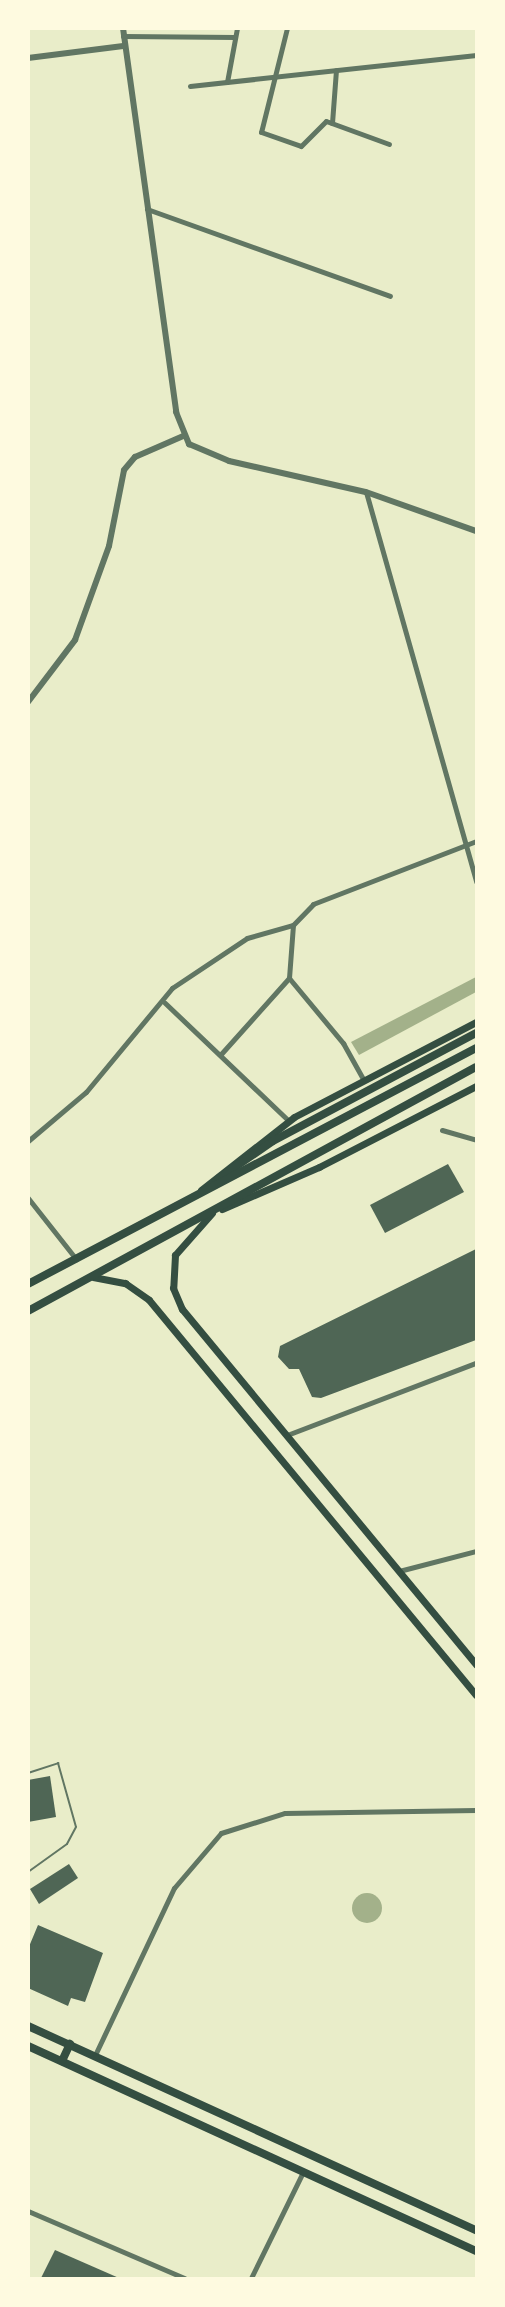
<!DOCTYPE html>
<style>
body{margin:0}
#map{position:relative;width:505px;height:2307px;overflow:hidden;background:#e9edc9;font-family:Georgia,serif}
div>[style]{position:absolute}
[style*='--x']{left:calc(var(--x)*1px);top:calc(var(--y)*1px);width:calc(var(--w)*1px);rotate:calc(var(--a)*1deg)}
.water>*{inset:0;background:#a3b18a}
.round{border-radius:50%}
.building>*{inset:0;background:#4f6655}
.service>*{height:2px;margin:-1px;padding:0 1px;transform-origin:1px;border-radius:1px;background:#617663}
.minor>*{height:5px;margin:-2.5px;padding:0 2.5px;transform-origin:2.5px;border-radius:2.5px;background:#617663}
.tertiary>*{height:6px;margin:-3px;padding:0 3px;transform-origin:3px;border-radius:3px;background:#617663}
.secondary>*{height:7px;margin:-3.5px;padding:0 3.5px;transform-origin:3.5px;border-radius:3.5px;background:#344e41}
.primary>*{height:8px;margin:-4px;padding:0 4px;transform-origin:4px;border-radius:4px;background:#344e41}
.trunk>*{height:8px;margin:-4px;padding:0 4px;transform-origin:4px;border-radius:4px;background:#344e41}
span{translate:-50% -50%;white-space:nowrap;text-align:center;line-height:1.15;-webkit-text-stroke:4.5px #fefae0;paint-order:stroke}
.frame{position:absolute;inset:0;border:30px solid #fefae0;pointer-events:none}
</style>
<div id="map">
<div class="water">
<div style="clip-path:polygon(476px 977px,476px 992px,359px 1055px,351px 1042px)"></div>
<div class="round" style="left:352px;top:1893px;width:30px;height:30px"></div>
</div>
<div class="building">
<div style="clip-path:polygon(448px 1164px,464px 1192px,385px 1233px,370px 1205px)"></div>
<div style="clip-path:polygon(476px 1249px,476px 1340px,321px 1398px,312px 1397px,299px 1369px,289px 1369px,278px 1357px,280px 1346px)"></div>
<div style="clip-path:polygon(50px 1776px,56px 1817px,28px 1822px,28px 1780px)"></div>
<div style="clip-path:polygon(69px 1864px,78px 1878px,39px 1904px,30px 1889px)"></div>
<div style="clip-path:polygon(38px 1925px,103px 1953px,85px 2002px,71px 1998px,68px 2006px,28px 1988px,28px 1949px)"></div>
<div style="clip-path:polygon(55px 2250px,119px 2278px,41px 2278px)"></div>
</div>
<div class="service">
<div style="--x:28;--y:1773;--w:32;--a:-18"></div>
<div style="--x:58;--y:1763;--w:66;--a:74.3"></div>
<div style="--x:76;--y:1827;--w:19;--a:118"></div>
<div style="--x:67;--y:1844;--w:48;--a:144.3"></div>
</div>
<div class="minor">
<div style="--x:287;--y:28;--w:107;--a:104"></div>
<div style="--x:261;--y:132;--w:42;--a:19.3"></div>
<div style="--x:301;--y:146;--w:35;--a:-45"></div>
<div style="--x:326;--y:121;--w:67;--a:20.1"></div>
<div style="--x:123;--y:36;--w:112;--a:0.5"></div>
<div style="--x:227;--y:82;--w:55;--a:-79.5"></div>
<div style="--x:190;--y:86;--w:288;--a:-6.2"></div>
<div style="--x:332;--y:123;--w:53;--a:-85.7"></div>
<div style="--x:147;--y:209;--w:258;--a:19.7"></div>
<div style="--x:366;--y:492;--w:405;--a:74.2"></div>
<div style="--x:289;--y:978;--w:85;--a:50.3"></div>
<div style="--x:343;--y:1043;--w:41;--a:60.9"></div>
<div style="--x:289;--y:978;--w:53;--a:-85.7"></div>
<div style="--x:165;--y:1003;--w:170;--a:43.6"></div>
<div style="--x:221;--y:1054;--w:102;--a:-48.2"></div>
<div style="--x:442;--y:1130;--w:35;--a:16"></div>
<div style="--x:28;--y:1141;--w:76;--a:-40.2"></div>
<div style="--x:86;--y:1092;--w:135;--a:-50.4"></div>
<div style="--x:172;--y:988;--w:90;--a:-33.7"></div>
<div style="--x:247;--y:938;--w:48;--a:-15.8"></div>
<div style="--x:293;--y:925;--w:29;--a:-46"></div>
<div style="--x:313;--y:904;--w:175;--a:-21.1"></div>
<div style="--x:28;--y:1198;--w:78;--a:51.8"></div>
<div style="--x:287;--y:1435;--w:202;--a:-20.9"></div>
<div style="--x:399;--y:1571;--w:80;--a:-14.6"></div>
<div style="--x:95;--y:2055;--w:185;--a:-64.7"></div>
<div style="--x:174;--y:1888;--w:72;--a:-49.5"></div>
<div style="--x:221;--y:1833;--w:67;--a:-17.4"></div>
<div style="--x:285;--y:1813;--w:191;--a:-0.9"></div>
<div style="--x:28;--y:2211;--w:170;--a:23.2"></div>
<div style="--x:251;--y:2278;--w:118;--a:-63.9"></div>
</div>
<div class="tertiary">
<div style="--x:123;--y:28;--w:388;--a:82.1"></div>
<div style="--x:176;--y:412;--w:35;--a:68"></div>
<div style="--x:189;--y:444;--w:43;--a:23"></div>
<div style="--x:229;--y:461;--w:140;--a:12.8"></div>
<div style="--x:366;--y:492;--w:117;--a:19.5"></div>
<div style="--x:28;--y:58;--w:96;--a:-7.2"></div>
<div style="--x:28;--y:702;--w:78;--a:-52.8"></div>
<div style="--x:75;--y:640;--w:100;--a:-70.1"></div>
<div style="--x:109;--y:546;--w:77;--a:-78.8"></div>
<div style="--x:124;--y:470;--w:17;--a:-50"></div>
<div style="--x:135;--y:457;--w:52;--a:-23.6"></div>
</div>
<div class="secondary">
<div style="--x:201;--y:1190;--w:118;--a:-38.1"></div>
<div style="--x:294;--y:1117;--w:205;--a:-27.6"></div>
<div style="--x:222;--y:1209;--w:106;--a:-23.4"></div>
<div style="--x:319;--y:1167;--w:177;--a:-27.3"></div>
<div style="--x:212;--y:1213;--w:56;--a:131.4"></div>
<div style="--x:175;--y:1255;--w:33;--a:93"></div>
<div style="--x:173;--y:1288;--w:23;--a:67"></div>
<div style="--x:182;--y:1309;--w:462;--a:50.4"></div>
<div style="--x:93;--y:1277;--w:33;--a:11"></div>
<div style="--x:125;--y:1283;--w:29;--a:35"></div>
<div style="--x:149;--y:1300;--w:513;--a:50.38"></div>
</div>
<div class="primary">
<div style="--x:28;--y:2026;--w:492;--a:24.5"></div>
<div style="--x:28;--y:2046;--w:493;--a:24.6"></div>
<div style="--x:62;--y:2061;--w:19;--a:-65"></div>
</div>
<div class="trunk">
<div style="--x:219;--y:1178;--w:65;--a:-34.4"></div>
<div style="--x:273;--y:1141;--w:230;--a:-28"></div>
<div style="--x:28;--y:1284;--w:506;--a:-27.78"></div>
<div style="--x:28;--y:1311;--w:510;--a:-28.57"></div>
</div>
<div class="frame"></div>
</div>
